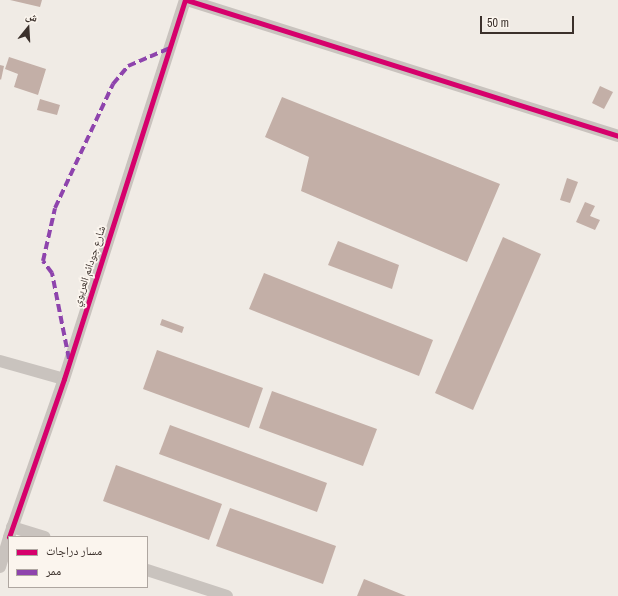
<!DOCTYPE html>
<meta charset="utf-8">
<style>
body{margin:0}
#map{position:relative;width:618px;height:596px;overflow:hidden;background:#f0ebe5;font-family:"Archivo Narrow","Noto Naskh Arabic",sans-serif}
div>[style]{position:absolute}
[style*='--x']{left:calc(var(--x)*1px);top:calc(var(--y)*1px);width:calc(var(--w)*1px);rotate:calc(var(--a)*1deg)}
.building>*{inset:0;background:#c3afa7}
.minor>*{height:12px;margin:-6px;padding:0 6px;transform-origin:6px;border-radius:6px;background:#c9c3be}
.quiet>*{height:4px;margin-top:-2px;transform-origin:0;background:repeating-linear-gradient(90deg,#8e44ad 0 8px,transparent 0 12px)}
.cycleway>*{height:5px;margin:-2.5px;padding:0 2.5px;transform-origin:2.5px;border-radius:2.5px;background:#d6006c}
span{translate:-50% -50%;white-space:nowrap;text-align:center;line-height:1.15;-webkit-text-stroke:3.5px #fbf5ee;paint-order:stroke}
.street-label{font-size:11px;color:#3b302b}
.legend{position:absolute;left:8px;top:536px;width:140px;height:52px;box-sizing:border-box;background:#fbf5ee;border:1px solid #aea6a0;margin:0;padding:5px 7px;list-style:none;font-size:12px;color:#3b302b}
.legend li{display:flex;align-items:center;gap:8px;height:20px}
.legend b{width:20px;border:1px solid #aea6a0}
.north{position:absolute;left:8px;top:8px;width:40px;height:40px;-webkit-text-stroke:3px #fbf5ee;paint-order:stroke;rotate:18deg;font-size:11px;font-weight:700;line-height:16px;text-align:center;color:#3b302b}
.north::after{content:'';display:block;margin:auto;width:14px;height:18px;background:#3b302b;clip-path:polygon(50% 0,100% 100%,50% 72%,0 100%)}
.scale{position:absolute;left:480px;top:16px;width:94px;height:18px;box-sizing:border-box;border:2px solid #3b302b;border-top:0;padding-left:5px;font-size:12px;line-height:14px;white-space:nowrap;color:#3b302b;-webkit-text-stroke:3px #fbf5ee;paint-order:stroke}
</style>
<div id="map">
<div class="building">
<div style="clip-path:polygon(10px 0,42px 0,40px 7px)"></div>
<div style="clip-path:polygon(9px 57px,46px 69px,38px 95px,14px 87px,18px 74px,5px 69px)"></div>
<div style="clip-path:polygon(0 65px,4px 66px,1px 80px,0 79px)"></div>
<div style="clip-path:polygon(600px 86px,613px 92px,604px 109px,592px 103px)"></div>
<div style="clip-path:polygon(282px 97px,500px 184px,467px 262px,301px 191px,309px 157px,265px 137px)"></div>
<div style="clip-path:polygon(40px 99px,60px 105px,57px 115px,37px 110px)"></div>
<div style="clip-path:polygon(567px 178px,578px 182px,570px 203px,560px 200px)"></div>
<div style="clip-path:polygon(585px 202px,595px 206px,590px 216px,600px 220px,595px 230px,576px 222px)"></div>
<div style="clip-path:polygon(503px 237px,541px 254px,473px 410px,435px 393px)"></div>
<div style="clip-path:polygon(338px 241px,399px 265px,392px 289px,328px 265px)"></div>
<div style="clip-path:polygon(264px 273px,433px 340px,419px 376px,249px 309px)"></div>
<div style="clip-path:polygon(162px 319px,184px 327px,182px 333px,160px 325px)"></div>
<div style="clip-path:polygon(157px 350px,263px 388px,249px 428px,143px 389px)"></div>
<div style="clip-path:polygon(272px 391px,377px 429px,363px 466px,259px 428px)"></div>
<div style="clip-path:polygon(170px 425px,327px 483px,317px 512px,159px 454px)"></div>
<div style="clip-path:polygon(116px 465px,222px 504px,209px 540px,103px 501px)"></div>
<div style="clip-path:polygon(230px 508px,336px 546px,323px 584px,216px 546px)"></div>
<div style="clip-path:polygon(364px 579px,406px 596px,357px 596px)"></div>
</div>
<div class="minor">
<div style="--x:187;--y:0;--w:452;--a:17.5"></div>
<div style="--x:0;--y:361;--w:66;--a:15.7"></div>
<div style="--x:12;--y:527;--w:34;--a:17"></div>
<div style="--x:9;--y:537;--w:167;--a:-70.8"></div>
<div style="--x:64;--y:379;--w:398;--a:-72.3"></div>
<div style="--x:0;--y:567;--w:30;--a:-73"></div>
<div style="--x:147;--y:570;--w:84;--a:18"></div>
</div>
<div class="quiet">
<div style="--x:69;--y:359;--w:88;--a:-101.2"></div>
<div style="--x:52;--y:273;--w:15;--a:-127"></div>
<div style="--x:43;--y:261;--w:54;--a:-77.2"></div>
<div style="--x:55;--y:208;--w:137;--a:-64.9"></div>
<div style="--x:113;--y:84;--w:23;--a:-50"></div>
<div style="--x:128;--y:66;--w:46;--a:-23.2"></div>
</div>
<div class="cycleway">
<div style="--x:187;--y:0;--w:452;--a:17.5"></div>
<div style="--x:9;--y:537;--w:167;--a:-70.8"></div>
<div style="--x:64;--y:379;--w:398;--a:-72.3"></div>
</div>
<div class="street-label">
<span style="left:89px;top:266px;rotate:-72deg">شارع جودائم العريوي</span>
</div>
<ul class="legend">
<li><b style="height:5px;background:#d6006c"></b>مسار دراجات</li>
<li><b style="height:5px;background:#8e44ad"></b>ممر</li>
</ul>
<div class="north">ش</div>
<div class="scale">50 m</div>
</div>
